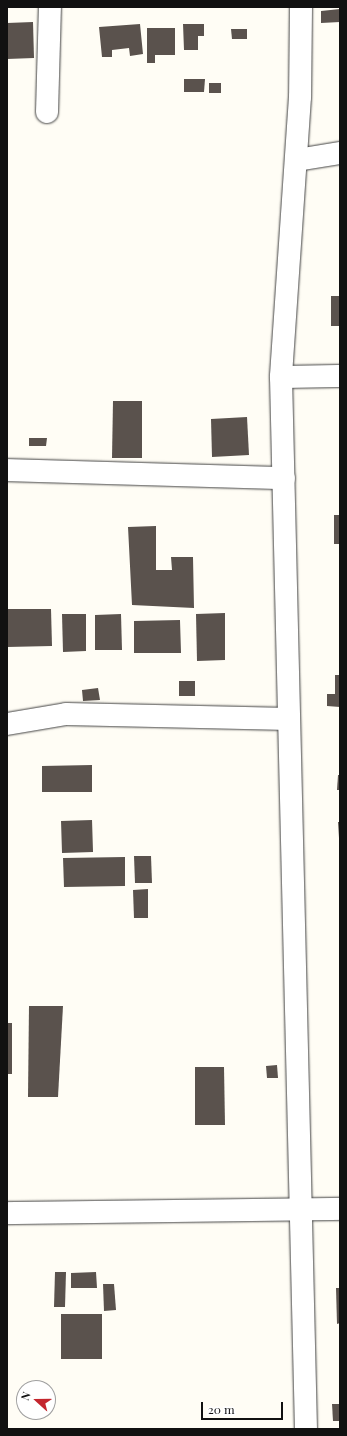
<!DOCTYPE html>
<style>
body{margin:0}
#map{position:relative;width:347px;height:1436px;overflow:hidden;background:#fffdf5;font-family:"Playfair Display",serif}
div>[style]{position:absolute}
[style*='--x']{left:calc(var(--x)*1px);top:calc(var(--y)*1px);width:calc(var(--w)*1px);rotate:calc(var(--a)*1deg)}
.building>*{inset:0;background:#5a524d}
.roads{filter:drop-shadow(0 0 1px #444) drop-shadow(0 0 1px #444)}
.minor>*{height:22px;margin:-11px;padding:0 11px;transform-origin:11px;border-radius:11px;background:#fff}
span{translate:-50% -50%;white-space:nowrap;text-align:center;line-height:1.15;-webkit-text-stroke:4px #fff;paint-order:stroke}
.frame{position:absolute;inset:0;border:8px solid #111;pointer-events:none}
.north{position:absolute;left:16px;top:1380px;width:40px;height:40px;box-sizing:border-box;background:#fff;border:1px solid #a0a0a0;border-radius:50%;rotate:291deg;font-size:11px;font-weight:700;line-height:16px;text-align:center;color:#111}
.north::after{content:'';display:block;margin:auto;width:14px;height:18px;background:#c4262e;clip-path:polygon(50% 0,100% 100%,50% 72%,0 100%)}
.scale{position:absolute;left:201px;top:1402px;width:82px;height:18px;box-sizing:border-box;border:2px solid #111;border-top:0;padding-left:5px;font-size:12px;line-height:14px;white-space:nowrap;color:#111;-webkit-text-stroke:3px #fff;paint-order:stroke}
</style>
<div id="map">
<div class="building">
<div style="clip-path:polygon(340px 9px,340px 22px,321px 23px,321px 11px)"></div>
<div style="clip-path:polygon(33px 22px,34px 58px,7px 59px,7px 23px)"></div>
<div style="clip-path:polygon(140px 24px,143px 54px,130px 56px,129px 48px,112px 50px,112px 57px,102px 57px,99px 27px)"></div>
<div style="clip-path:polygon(183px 24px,204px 24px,204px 36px,198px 36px,198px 50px,184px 50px)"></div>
<div style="clip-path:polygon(147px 28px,175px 28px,175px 55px,155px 55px,155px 63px,147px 63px)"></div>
<div style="clip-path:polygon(231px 29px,247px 29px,247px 39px,232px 39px)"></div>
<div style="clip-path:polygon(184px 79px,205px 79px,204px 92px,184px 92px)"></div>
<div style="clip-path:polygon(209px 83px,221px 83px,221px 93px,209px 93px)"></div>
<div style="clip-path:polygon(331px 296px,340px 296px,340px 326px,331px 326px)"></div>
<div style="clip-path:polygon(113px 401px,142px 401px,142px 458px,112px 458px)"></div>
<div style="clip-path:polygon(247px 417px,249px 455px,212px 457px,211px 419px)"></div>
<div style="clip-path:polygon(29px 438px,47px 438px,46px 446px,29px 446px)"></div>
<div style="clip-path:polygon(334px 515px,340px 515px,340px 544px,334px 544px)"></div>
<div style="clip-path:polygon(156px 526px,156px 570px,172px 570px,171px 557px,193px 557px,194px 608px,132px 605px,128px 527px)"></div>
<div style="clip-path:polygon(7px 609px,51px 609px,52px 646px,7px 647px)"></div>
<div style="clip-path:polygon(225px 613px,225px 660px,197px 661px,196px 614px)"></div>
<div style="clip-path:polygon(62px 614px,86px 614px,86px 651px,63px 652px)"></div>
<div style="clip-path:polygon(121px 614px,122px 650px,95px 650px,95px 615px)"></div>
<div style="clip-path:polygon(180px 620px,181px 653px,134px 653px,134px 621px)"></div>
<div style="clip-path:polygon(335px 675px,340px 675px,340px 707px,327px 706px,327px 694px,335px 694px)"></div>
<div style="clip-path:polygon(179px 681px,195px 681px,195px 696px,179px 696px)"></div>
<div style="clip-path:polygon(98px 688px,100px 700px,83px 701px,82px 690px)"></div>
<div style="clip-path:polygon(92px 765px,92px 792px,42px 792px,42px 766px)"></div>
<div style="clip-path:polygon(338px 775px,340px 775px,340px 790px,337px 790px)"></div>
<div style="clip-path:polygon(92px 820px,93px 852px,62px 853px,61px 821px)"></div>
<div style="clip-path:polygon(338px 822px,340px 822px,340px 838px,339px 838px)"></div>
<div style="clip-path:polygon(134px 856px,151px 856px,152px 883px,135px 883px)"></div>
<div style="clip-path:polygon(125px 857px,125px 886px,64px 887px,63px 858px)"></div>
<div style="clip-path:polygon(148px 889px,148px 918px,134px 918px,133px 890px)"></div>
<div style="clip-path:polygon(29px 1006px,63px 1006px,58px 1097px,28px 1097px)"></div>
<div style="clip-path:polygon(7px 1023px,12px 1023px,12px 1074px,7px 1074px)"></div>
<div style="clip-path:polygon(277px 1065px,278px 1078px,267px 1078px,266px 1066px)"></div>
<div style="clip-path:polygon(195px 1067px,224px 1067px,225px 1125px,195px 1125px)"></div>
<div style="clip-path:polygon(55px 1272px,66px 1272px,65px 1307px,54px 1307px)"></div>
<div style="clip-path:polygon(96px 1272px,97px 1288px,71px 1288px,71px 1273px)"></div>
<div style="clip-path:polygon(103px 1284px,114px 1284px,116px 1310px,104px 1311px)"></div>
<div style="clip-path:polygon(336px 1288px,340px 1288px,340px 1323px,337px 1324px)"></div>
<div style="clip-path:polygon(61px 1314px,102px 1314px,102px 1359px,61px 1359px)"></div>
<div style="clip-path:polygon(332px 1404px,340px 1404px,340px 1421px,333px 1421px)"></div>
</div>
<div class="roads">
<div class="minor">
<div style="--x:301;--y:7;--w:90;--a:90.6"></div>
<div style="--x:300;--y:97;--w:281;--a:93.9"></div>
<div style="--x:281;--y:377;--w:1052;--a:88.64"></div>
<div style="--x:47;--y:112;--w:105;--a:-88.4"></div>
<div style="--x:297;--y:160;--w:44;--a:-9.2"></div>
<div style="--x:281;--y:377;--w:59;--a:-1"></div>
<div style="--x:7;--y:470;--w:277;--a:1.7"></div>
<div style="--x:7;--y:724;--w:60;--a:-9.6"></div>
<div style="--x:66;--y:714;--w:223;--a:1.3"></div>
<div style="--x:7;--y:1213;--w:333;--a:-0.7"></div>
</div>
</div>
<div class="frame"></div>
<div class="north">N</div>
<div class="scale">20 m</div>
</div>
